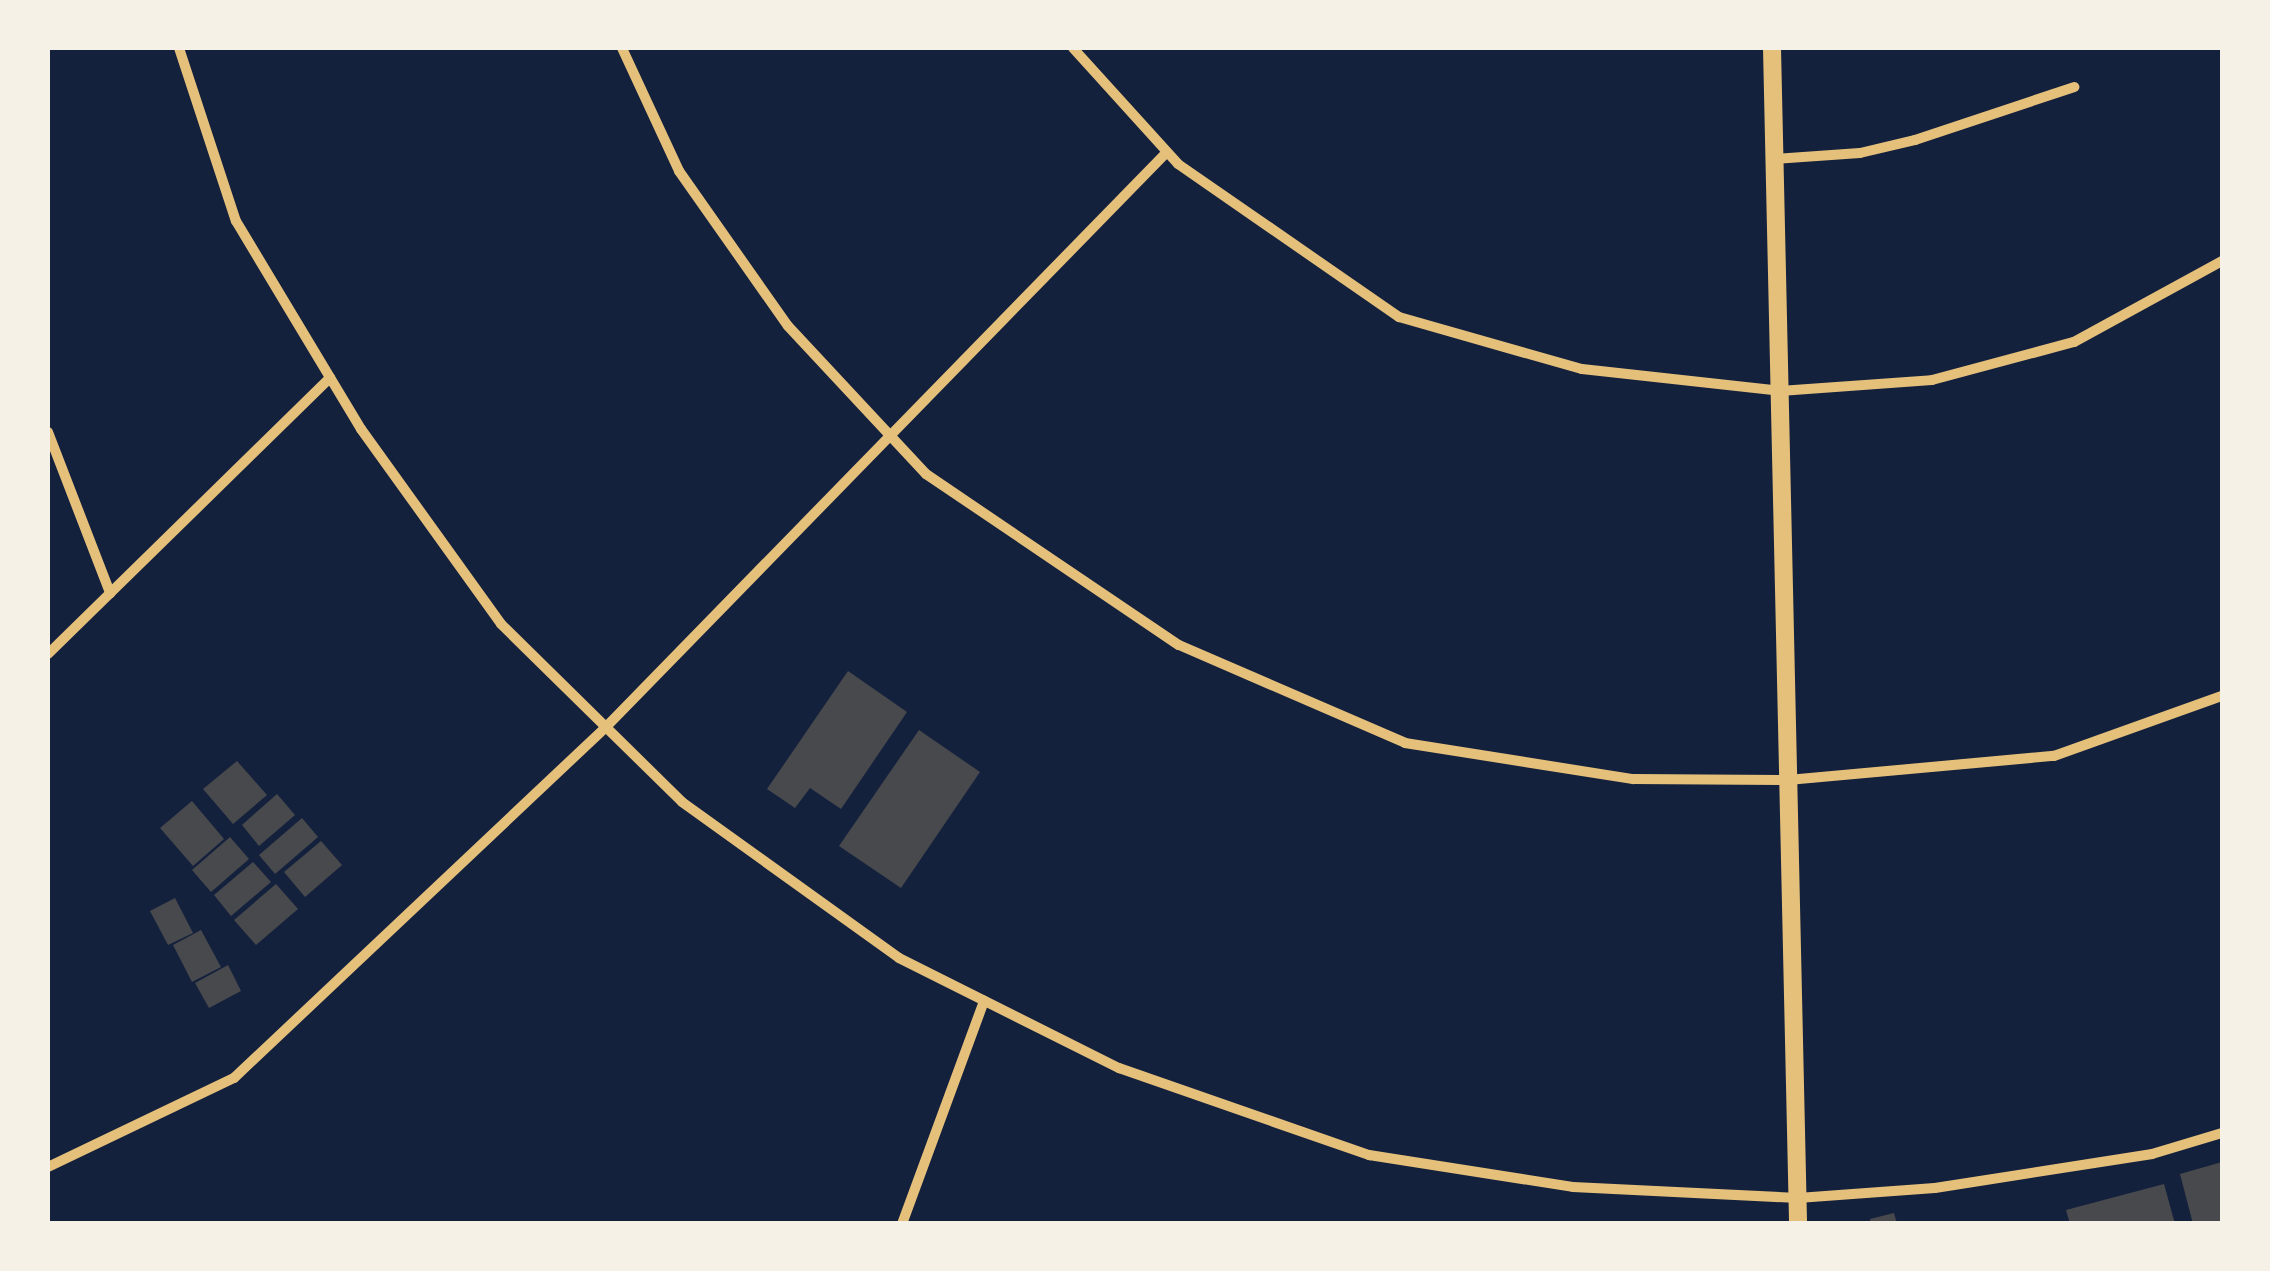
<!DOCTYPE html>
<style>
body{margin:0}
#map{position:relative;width:2270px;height:1271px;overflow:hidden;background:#14213d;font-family:Manrope,sans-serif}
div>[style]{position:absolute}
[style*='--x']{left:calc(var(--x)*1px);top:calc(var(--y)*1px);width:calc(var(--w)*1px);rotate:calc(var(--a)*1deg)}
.building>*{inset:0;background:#48494c}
.minor>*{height:10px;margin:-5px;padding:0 5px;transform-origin:5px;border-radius:5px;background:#e5c07b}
.tertiary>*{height:18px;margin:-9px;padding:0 9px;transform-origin:9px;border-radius:9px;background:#e5c07b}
span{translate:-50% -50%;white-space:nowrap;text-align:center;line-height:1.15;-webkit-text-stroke:9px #f6f1e7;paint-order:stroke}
.frame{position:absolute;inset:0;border:50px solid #f6f1e7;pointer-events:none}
</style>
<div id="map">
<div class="building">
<div style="clip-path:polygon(848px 671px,907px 712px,841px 809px,810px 788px,795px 808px,767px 789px)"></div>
<div style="clip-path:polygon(919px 730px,980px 772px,901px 888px,839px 846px)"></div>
<div style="clip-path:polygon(237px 761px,267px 795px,233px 824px,203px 789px)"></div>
<div style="clip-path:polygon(277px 794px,295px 815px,259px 846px,242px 825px)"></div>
<div style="clip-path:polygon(192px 801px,224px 839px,193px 866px,160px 828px)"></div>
<div style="clip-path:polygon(302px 818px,318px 837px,275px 874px,259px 855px)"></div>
<div style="clip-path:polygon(230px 837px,249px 859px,211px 892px,192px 870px)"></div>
<div style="clip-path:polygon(321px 841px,342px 865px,305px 897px,284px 872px)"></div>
<div style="clip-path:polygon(253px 862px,271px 882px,231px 916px,214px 895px)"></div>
<div style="clip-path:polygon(276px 884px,298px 909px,256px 945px,234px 920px)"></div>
<div style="clip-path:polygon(175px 898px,193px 933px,168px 945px,150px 911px)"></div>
<div style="clip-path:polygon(201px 930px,221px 967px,192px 982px,173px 945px)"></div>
<div style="clip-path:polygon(228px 965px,241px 991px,209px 1008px,195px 983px)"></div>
<div style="clip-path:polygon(2222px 1162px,2222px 1224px,2193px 1224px,2180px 1174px)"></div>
<div style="clip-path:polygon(2164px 1184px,2175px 1224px,2070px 1224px,2066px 1210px)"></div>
<div style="clip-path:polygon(1894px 1213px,1897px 1224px,1871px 1224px,1870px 1219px)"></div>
</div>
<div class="minor">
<div style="--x:179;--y:48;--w:182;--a:71.8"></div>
<div style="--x:236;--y:221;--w:243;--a:59"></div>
<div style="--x:361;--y:429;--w:240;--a:54.3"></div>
<div style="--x:501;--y:624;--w:254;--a:44.5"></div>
<div style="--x:682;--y:802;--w:267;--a:35.7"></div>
<div style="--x:899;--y:958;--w:246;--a:26.6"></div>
<div style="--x:1119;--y:1068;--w:265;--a:19.2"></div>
<div style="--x:1369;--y:1155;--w:206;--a:8.9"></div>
<div style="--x:1573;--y:1187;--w:225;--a:2.8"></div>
<div style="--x:1798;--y:1198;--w:137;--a:-4.2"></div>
<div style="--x:1935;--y:1188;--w:220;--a:-8.9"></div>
<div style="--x:2152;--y:1154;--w:73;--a:-16.7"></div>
<div style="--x:622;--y:48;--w:136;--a:65.1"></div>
<div style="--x:679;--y:171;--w:189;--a:54.9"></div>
<div style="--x:788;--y:326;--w:202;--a:47"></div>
<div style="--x:926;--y:474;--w:305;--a:34.1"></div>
<div style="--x:1179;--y:645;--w:246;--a:23.4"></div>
<div style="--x:1405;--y:743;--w:231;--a:9"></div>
<div style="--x:1633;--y:779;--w:155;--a:0.4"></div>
<div style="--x:1788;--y:780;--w:267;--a:-5.2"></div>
<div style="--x:2054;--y:756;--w:178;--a:-19.7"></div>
<div style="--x:1073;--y:48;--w:156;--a:47.8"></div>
<div style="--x:1178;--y:164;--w:269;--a:34.7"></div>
<div style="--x:1399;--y:317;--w:190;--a:15.9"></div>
<div style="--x:1582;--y:369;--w:199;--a:6.3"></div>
<div style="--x:1780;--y:391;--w:152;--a:-4.1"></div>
<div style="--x:1932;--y:380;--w:147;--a:-15"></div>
<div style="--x:2074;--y:342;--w:169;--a:-28.7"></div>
<div style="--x:1775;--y:159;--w:85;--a:-4"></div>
<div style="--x:1860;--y:153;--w:57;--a:-13.3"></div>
<div style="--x:1915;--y:140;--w:168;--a:-18.4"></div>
<div style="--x:48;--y:432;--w:173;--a:68.9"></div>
<div style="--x:48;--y:654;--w:395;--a:-44.4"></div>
<div style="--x:48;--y:1167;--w:206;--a:-25.6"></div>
<div style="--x:234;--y:1078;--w:511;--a:-43.34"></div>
<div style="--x:606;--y:727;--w:803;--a:-45.71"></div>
<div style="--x:902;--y:1224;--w:238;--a:-69.8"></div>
</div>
<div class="tertiary">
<div style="--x:1772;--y:48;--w:1176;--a:88.73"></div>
</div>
<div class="frame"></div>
</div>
